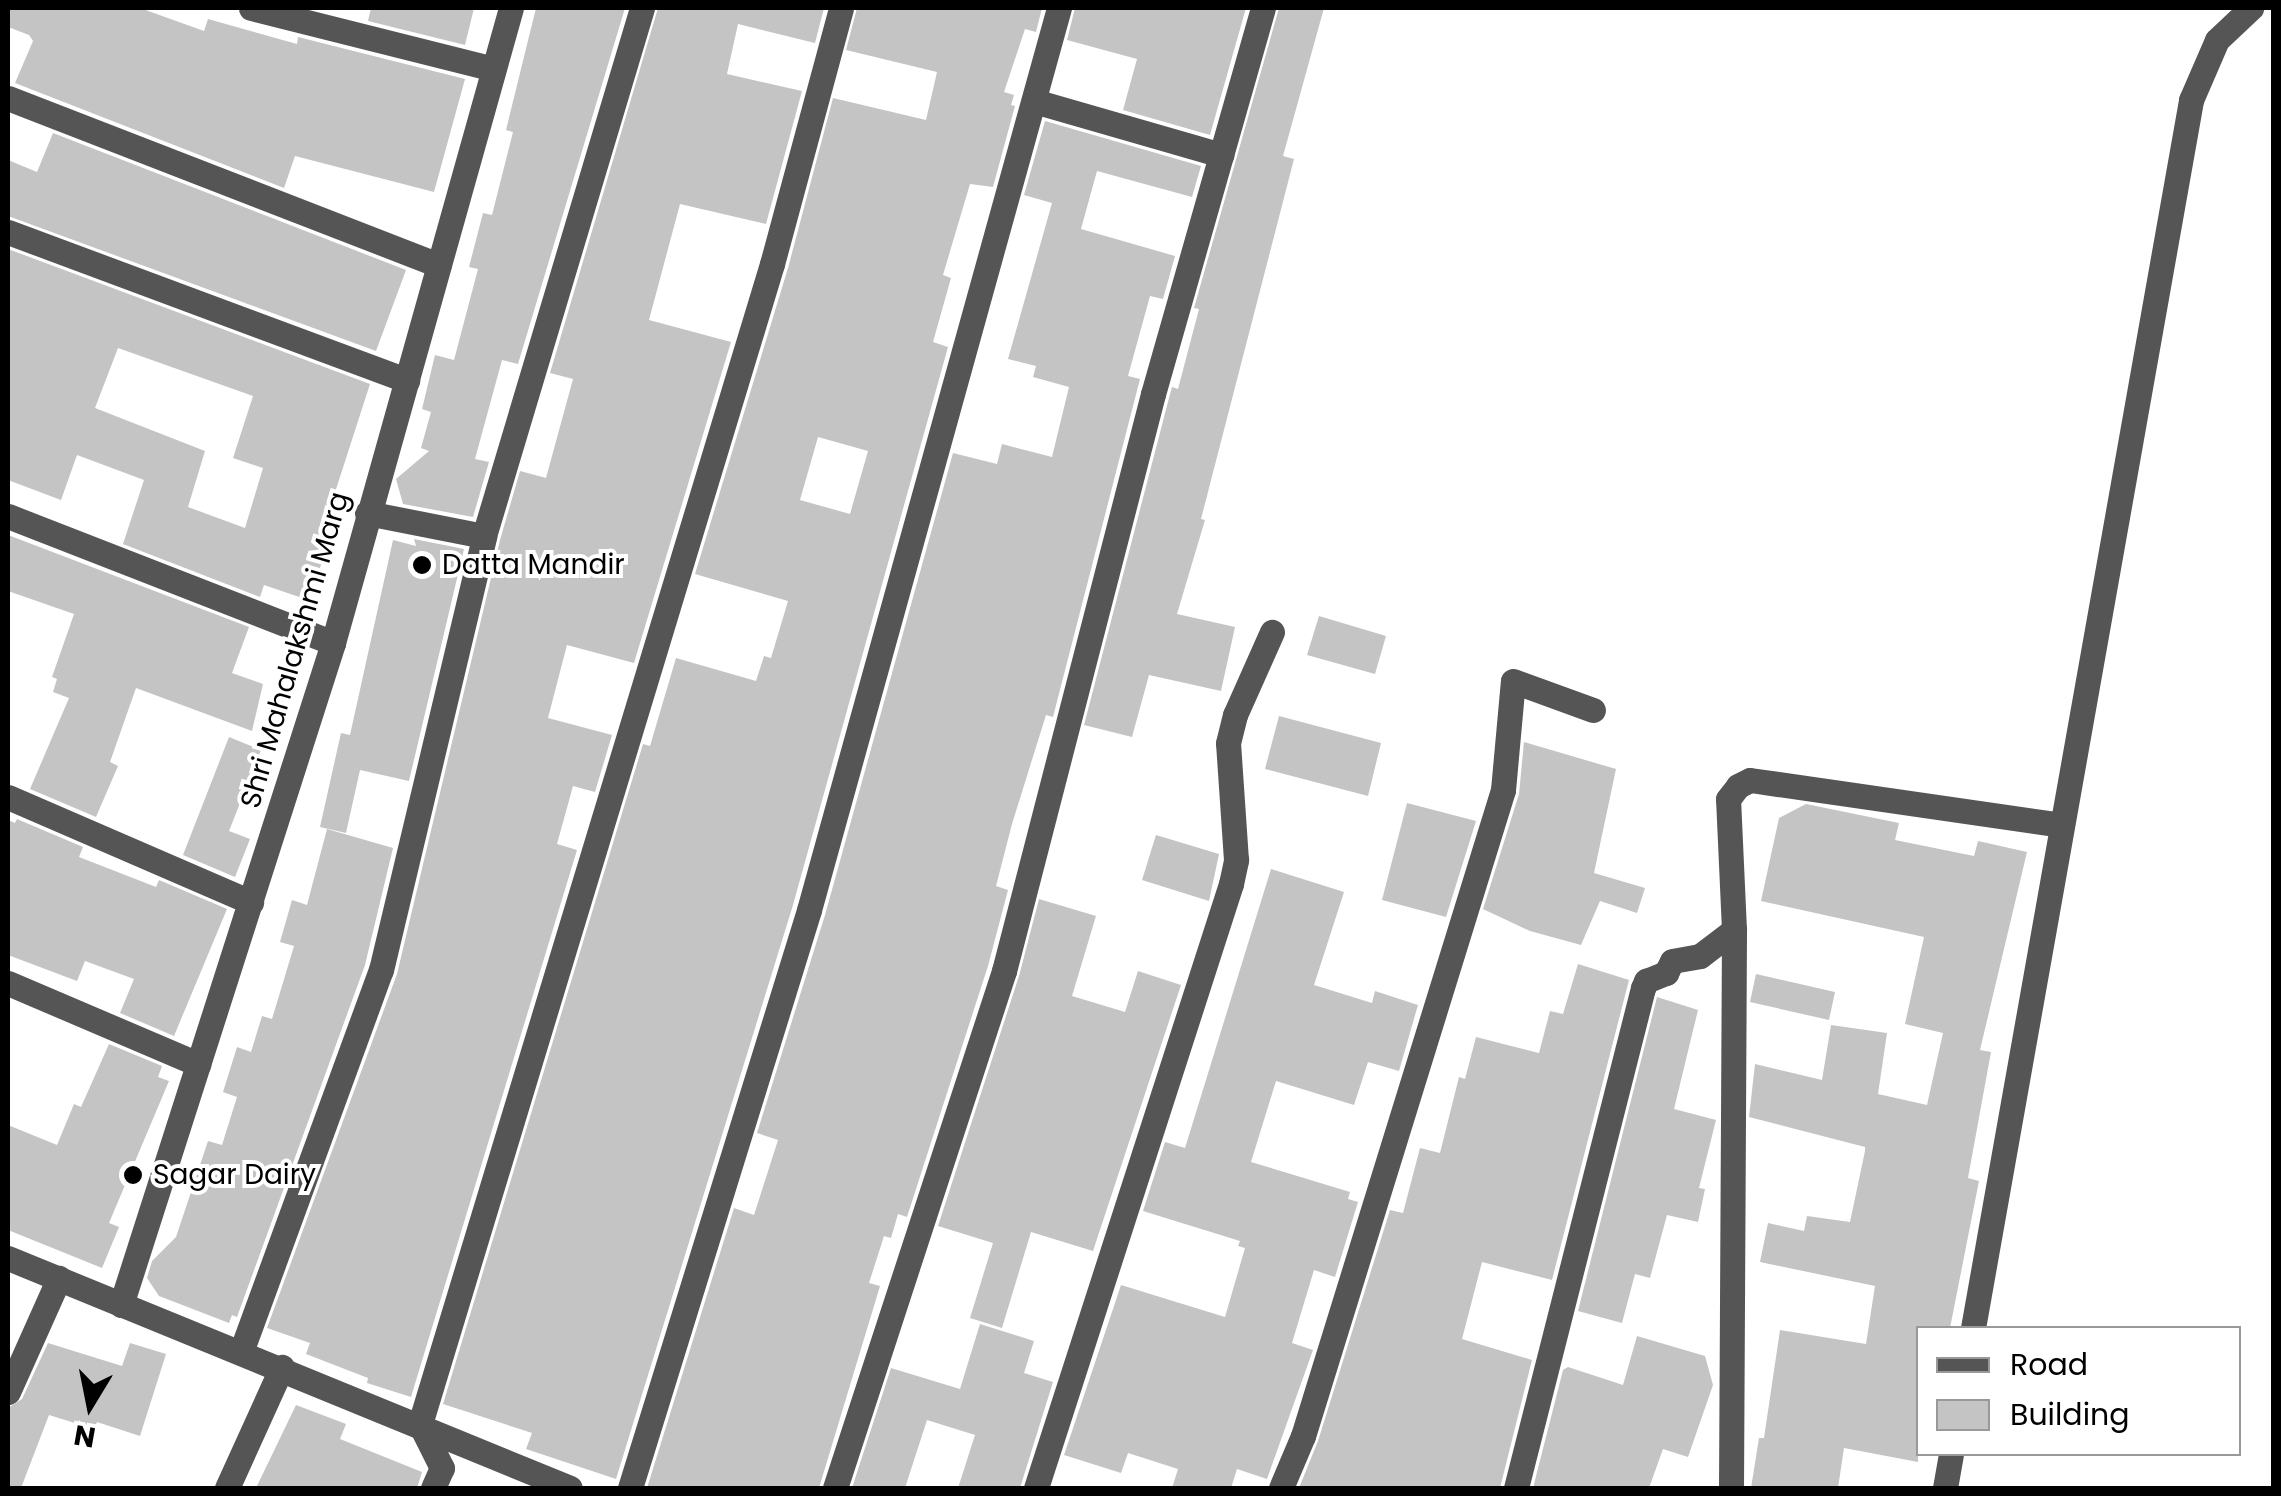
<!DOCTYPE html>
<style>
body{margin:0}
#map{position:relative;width:2281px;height:1496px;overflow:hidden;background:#fff;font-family:Poppins,sans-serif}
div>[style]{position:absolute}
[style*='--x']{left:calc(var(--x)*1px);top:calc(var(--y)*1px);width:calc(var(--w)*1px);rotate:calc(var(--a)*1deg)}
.building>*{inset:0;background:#c4c4c4}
.minor>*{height:25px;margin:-12.5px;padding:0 12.5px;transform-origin:12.5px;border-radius:12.5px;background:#555}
.dots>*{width:28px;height:28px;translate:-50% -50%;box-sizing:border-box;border:5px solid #fff;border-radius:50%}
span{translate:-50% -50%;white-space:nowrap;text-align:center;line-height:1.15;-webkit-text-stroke:8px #fff;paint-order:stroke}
.poi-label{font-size:28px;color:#000}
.left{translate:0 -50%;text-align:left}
.street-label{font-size:28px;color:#000}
.frame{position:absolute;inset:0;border:10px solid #000;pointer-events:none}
.legend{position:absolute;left:1916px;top:1326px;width:325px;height:130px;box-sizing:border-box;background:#fff;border:2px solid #999;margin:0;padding:12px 18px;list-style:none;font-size:30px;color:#000}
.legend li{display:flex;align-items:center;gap:20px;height:50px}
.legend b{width:50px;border:2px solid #999}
.north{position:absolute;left:40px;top:1356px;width:100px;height:100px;-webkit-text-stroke:8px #fff;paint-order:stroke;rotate:190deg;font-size:28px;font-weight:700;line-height:40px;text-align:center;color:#000}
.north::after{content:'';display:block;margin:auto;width:35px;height:45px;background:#000;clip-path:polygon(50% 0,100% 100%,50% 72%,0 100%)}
</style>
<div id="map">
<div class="building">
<div style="clip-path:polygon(8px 8px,140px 8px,204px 31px,208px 19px,297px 44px,298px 37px,465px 79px,434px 192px,295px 156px,284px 188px,15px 83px,33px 41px,29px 35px,8px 27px)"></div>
<div style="clip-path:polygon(371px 8px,474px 8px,465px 45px,368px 21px)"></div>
<div style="clip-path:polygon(536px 8px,625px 8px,518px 364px,502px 360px,475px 459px,489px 462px,473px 517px,403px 504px,396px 479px,429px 451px,421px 448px,431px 412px,422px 409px,435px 355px,454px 360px,478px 269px,469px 267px,483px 213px,492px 215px,513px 132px,506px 130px)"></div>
<div style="clip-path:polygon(658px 8px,824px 8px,815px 43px,738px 24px,727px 74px,802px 91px,766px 224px,680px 204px,649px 320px,731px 342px,634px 663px,567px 645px,548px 718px,612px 735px,595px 792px,573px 786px,557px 844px,577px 850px,411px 1397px,367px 1383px,368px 1378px,306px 1354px,310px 1343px,267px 1328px,397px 974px,500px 540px,520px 471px,546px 478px,573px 379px,550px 373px)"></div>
<div style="clip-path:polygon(evenodd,857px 8px,1042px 8px,1036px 32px,1025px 29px,1004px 92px,1014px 95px,1011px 105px,1015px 106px,993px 187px,970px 184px,943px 275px,951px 278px,933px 342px,948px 347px,793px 905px,616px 1479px,526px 1449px,532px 1433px,443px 1404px,643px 744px,650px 746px,676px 658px,756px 681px,764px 656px,771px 658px,788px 601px,695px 574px,788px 268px,833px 98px,926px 120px,937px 72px,846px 50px,857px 8px,818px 437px,868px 451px,850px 514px,800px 500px,818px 437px)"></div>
<div style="clip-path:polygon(1075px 8px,1246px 8px,1210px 135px,1123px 110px,1137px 59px,1067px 40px)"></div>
<div style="clip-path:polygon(1279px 8px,1324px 8px,1283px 156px,1294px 159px,1201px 519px,1205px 520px,1177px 614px,1235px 627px,1221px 691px,1149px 675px,1132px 737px,1084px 725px,1169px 398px,1172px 387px,1178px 389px,1199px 309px,1194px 308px)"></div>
<div style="clip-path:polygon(1045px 121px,1201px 166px,1192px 197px,1097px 171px,1081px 229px,1175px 256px,1163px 299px,1150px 296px,1128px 376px,1140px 379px,1053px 717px,1046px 715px,1012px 824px,996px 886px,1008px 890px,988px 966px,907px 1217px,898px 1214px,891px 1238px,884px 1236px,869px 1283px,880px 1286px,819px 1488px,647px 1488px,734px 1208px,754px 1215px,778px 1140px,757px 1133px,825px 915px,953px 453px,997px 464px,1002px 444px,1052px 457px,1069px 387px,1033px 377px,1036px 366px,1008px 359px,1052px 203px,1024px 195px)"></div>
<div style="clip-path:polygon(53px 133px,406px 270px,376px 351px,8px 216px,8px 160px,37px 172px)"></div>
<div style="clip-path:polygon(evenodd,8px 249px,370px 384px,318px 545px,333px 533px,308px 600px,264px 585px,260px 597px,123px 544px,144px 480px,77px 455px,61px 500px,8px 480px,8px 249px,118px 348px,253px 396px,233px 458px,263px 468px,245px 528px,188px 507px,205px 451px,95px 408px,118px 348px)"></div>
<div style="clip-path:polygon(8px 535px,249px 627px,232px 673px,263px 684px,252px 731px,136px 688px,110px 762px,118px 766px,96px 817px,30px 789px,69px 698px,53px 692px,57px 679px,52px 677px,74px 614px,8px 591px)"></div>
<div style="clip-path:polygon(414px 539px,464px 549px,409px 781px,360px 770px,346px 833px,320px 827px,341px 733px,350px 735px,393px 540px,416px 546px)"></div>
<div style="clip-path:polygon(1319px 616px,1386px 636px,1375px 674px,1307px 655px)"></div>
<div style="clip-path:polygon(1279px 716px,1381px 743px,1368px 796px,1265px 769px)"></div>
<div style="clip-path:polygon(229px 737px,261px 750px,229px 831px,250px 839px,235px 877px,183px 855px)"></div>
<div style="clip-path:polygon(1524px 742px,1616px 769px,1594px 873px,1645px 888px,1637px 913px,1600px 901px,1581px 945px,1530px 931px,1483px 909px,1519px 794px)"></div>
<div style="clip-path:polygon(1407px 803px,1476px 821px,1446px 917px,1382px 900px)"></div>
<div style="clip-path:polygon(1806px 804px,1899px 823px,1895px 840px,1974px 856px,1978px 841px,2027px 852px,1980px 1050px,1991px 1052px,1968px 1178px,1979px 1181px,1950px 1328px,1918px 1328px,1918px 1462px,1844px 1448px,1838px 1488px,1751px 1488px,1759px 1438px,1764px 1438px,1780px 1330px,1866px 1344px,1875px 1286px,1760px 1262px,1768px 1223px,1804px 1231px,1807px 1216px,1850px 1222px,1865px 1151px,1865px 1147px,1749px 1117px,1755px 1064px,1822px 1080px,1831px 1025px,1887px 1033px,1878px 1094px,1927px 1105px,1943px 1033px,1905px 1024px,1924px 937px,1761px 901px,1779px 818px)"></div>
<div style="clip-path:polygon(17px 819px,83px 847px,79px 857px,156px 887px,159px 880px,227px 909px,174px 1036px,120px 1013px,134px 979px,85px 961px,77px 981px,8px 955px,8px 820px,15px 823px)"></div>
<div style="clip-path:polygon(327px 829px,393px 848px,365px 965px,237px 1317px,232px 1315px,229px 1323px,159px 1296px,147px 1278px,152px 1261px,176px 1237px,208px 1141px,222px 1145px,237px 1097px,223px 1092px,237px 1047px,251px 1052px,262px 1016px,272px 1019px,294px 946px,280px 942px,292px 900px,307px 905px)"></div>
<div style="clip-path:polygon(1156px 835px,1219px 854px,1209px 901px,1142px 880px)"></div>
<div style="clip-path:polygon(1271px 869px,1344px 892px,1314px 985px,1372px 1003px,1375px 991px,1418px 1005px,1399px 1071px,1368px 1062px,1354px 1105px,1276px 1081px,1251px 1162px,1350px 1192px,1348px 1199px,1358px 1202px,1335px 1277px,1314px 1270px,1292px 1343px,1313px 1350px,1267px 1479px,1237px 1469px,1231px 1488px,1172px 1488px,1178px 1469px,1128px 1453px,1121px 1473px,1064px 1455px,1121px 1285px,1225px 1317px,1245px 1248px,1238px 1246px,1240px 1241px,1143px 1211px,1165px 1142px,1185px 1148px)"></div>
<div style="clip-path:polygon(1039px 899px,1096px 916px,1072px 996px,1125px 1012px,1138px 971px,1181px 985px,1093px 1251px,1031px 1232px,1002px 1328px,970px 1318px,993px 1243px,938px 1226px,1019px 976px)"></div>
<div style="clip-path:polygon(1578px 964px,1629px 980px,1552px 1280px,1482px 1262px,1462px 1339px,1532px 1360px,1500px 1488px,1299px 1488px,1318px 1441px,1390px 1210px,1403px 1213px,1420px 1148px,1440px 1153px,1459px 1077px,1465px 1079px,1476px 1037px,1539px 1053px,1550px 1011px,1563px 1014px)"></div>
<div style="clip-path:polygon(1756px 974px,1835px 992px,1829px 1020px,1750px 1002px)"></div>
<div style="clip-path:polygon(1657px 997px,1698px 1010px,1674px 1109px,1716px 1120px,1699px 1188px,1705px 1189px,1698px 1222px,1667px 1215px,1650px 1278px,1635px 1274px,1622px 1323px,1578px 1311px)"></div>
<div style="clip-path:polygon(109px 1044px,162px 1066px,158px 1077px,169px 1081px,109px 1223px,119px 1227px,102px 1268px,8px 1230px,8px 1125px,57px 1145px,74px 1104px,81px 1107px)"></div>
<div style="clip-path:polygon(980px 1324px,1034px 1341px,1024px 1373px,1053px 1382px,1020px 1488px,958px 1488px,975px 1435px,927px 1420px,905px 1488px,852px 1488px,891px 1368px,960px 1389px)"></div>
<div style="clip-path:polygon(1637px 1336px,1705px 1356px,1713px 1385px,1688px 1457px,1663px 1449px,1649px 1488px,1533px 1488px,1563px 1370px,1568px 1367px,1623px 1385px)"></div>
<div style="clip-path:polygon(48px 1343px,122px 1366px,130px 1343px,166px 1354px,140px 1436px,97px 1422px,94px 1429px,49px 1415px,21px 1488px,8px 1488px,8px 1408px,22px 1399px)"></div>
<div style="clip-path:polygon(296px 1405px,346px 1424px,340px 1439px,422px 1472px,417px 1488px,256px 1488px)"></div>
</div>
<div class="minor">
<div style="--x:251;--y:8;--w:250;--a:14.1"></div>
<div style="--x:8;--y:98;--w:462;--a:21.2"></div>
<div style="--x:1034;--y:101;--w:195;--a:16.1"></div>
<div style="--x:8;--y:232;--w:426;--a:20.4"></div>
<div style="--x:367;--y:513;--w:119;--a:11.1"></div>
<div style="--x:8;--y:516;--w:349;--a:21.3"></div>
<div style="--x:8;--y:797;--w:265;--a:23.4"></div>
<div style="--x:8;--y:983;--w:207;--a:23.1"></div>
<div style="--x:8;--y:1258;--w:607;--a:22.26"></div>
<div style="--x:121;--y:1305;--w:695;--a:-72.24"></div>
<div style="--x:333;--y:643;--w:659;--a:-74.34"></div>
<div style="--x:1973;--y:1328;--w:1247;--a:-79.93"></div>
<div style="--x:2191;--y:100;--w:65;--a:-66.6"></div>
<div style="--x:2217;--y:40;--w:47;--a:-43.3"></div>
<div style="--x:241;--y:1352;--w:407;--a:-69.9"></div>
<div style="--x:381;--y:970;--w:446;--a:-76.6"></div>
<div style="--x:484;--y:536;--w:551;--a:-73.34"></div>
<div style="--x:8;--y:1392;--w:125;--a:-65.9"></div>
<div style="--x:227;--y:1488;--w:133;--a:-65.6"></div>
<div style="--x:433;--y:1488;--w:22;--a:-66"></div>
<div style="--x:442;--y:1468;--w:49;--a:-116.6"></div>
<div style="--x:420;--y:1424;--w:1212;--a:-73.12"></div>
<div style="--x:772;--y:264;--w:265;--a:-74.9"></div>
<div style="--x:630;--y:1488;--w:605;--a:-72.79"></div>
<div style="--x:809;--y:910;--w:936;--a:-74.51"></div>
<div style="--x:835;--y:1488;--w:544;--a:-71.9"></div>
<div style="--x:1004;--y:971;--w:596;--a:-75.52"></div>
<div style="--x:1153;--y:394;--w:401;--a:-74.1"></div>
<div style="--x:1036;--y:1488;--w:635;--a:-72.11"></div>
<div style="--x:1231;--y:884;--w:25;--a:-78"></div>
<div style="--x:1236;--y:860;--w:117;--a:-93.9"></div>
<div style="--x:1228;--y:743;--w:29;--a:-76"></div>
<div style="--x:1235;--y:715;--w:91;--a:-66"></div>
<div style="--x:1281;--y:1488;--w:56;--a:-67.1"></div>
<div style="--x:1303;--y:1436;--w:676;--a:-72.8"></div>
<div style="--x:1503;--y:790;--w:109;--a:-84.8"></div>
<div style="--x:1513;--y:681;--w:85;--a:19.9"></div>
<div style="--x:1516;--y:1488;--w:516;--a:-75.75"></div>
<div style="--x:1643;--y:988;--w:8;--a:-67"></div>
<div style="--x:1646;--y:981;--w:22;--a:-22"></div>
<div style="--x:1666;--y:973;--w:13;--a:-63"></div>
<div style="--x:1672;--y:961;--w:28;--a:-10"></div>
<div style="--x:1700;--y:956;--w:43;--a:-37.4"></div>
<div style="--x:1731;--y:1488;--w:558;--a:-89.69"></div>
<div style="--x:1734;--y:930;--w:131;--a:-92.6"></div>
<div style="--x:1728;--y:799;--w:16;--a:-52"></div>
<div style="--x:1738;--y:786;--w:13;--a:-27"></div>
<div style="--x:1750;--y:780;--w:315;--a:8.2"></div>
<div style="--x:1945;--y:1488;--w:35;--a:-80"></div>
</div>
<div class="dots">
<div style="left:422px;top:565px;background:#000"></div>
<div style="left:133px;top:1175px;background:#000"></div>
</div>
<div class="poi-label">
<span class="left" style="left:442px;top:565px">Datta Mandir</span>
<span class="left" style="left:153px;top:1175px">Sagar Dairy</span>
</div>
<div class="street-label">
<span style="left:295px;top:650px;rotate:-74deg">Shri Mahalakshmi Marg</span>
</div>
<div class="frame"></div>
<ul class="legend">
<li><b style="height:12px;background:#555"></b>Road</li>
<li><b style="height:28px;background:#c4c4c4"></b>Building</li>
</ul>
<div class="north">N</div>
</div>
